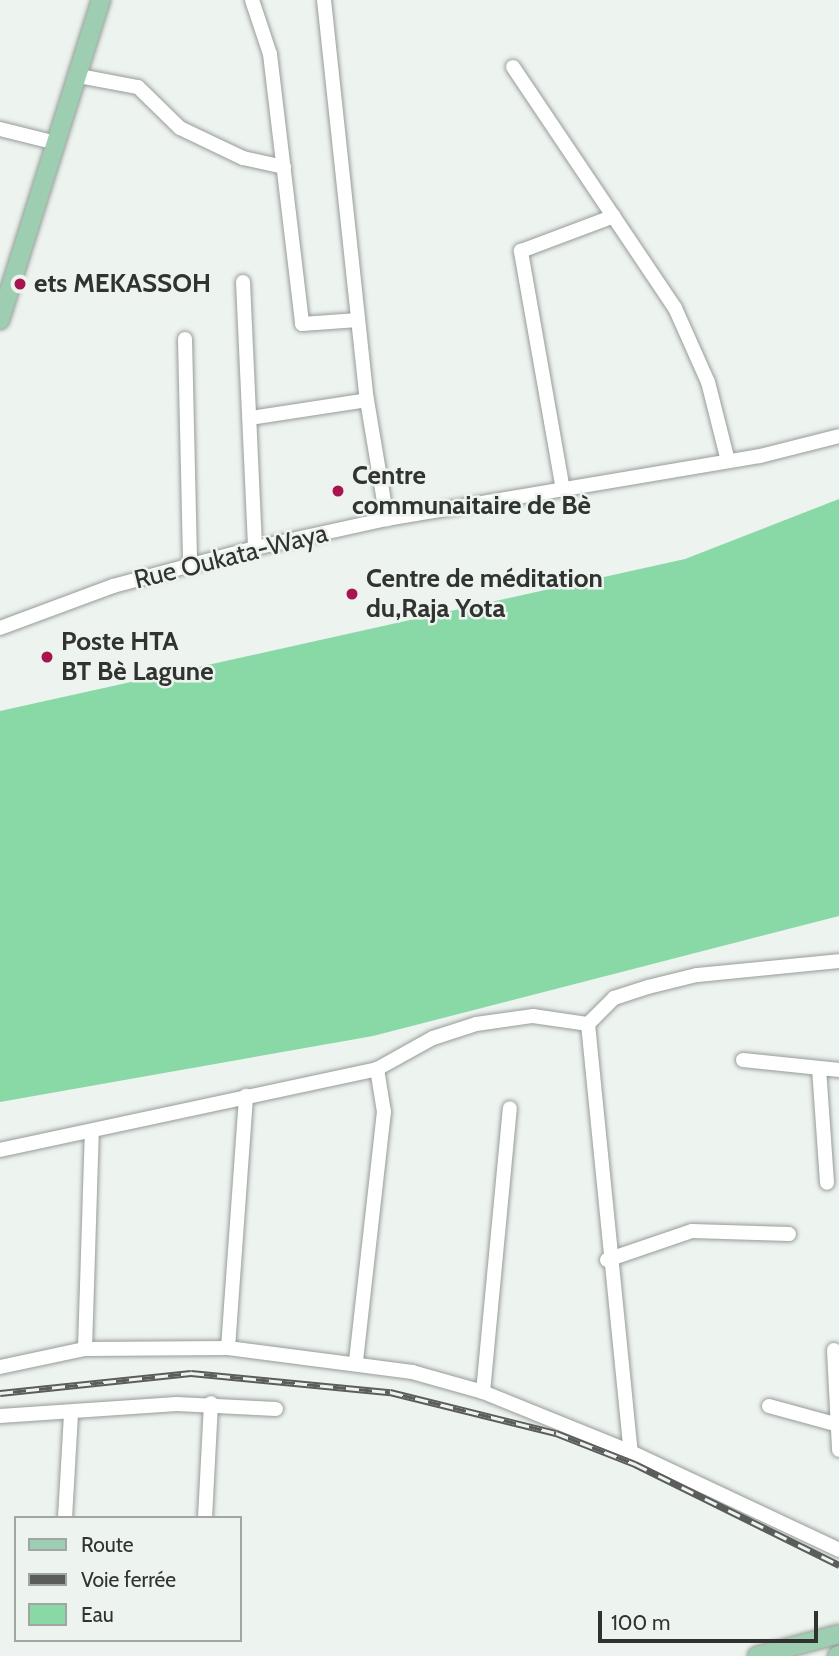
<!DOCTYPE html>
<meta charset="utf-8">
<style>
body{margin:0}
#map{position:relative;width:839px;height:1656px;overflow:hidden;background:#edf3ef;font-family:Cabin,sans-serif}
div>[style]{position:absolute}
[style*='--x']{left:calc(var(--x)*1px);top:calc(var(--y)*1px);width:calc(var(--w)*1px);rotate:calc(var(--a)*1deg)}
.water>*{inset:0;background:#89d9a7}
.roads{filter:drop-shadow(0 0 2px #969c98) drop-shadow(0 0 2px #969c98)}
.minor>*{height:14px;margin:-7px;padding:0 7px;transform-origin:7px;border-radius:7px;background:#fff}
.major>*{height:18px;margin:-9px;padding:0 9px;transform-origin:9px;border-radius:9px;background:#9eceb1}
.rail>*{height:7px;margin-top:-3.5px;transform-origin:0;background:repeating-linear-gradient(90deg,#edf3ef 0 13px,#5b5d5b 0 26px);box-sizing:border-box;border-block:2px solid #5b5d5b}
.dots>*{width:19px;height:19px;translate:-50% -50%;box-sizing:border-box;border:4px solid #edf3ef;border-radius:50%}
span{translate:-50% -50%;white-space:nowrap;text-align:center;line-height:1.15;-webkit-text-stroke:5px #edf3ef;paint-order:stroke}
.poi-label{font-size:26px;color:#313331;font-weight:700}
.left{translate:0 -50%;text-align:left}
.street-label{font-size:26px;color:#313331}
.legend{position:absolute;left:14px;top:1516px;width:228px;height:126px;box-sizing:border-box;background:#edf3ef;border:2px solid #a2a6a3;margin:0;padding:9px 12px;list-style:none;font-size:21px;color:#313331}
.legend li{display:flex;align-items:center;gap:14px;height:35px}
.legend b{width:35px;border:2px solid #a2a6a3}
.scale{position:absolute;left:598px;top:1611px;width:220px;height:32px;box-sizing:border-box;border:4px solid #313331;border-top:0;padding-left:9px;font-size:21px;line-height:24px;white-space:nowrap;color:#313331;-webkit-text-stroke:5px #edf3ef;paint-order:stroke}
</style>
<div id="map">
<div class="water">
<div style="clip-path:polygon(839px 499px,839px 916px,373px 1036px,0 1102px,0 711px,685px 559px)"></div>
</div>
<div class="roads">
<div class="minor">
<div style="--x:252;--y:0;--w:57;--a:71.6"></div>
<div style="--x:270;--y:54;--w:272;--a:83.2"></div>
<div style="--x:302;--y:324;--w:56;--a:-4.1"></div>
<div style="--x:324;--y:0;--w:402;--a:83.9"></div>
<div style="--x:367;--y:400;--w:121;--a:80.5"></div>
<div style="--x:513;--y:67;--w:290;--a:56.1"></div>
<div style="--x:675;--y:308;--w:81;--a:66"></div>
<div style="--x:708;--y:382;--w:81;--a:75.8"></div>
<div style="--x:79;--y:76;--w:60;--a:10.6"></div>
<div style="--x:138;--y:87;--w:59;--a:44.3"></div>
<div style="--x:180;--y:128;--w:70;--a:25.5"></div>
<div style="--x:243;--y:158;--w:42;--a:12.4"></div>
<div style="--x:0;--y:129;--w:58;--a:14"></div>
<div style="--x:243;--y:282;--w:266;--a:87.4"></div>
<div style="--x:185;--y:339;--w:226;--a:88.7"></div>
<div style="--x:250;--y:418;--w:118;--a:-8.7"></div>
<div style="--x:563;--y:490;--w:243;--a:-100"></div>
<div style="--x:521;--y:251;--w:99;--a:-20.6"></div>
<div style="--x:0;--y:628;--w:121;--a:-20.4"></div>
<div style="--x:113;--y:586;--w:147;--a:-15"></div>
<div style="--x:255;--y:548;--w:135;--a:-12.4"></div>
<div style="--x:387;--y:519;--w:378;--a:-9.6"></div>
<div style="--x:760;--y:456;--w:81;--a:-14.2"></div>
<div style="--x:588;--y:1024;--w:430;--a:84.3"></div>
<div style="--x:743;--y:1060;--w:97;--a:5.9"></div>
<div style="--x:819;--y:1068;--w:115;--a:86"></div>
<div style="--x:0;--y:1150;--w:386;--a:-12.1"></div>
<div style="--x:377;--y:1069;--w:64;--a:-29"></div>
<div style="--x:433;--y:1038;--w:45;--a:-18"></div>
<div style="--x:476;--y:1024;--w:58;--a:-8"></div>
<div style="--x:533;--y:1016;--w:56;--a:8.3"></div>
<div style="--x:588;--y:1024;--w:37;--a:-45"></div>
<div style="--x:614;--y:998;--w:36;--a:-18"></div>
<div style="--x:648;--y:987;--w:50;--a:-13.8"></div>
<div style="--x:697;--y:975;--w:143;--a:-5.6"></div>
<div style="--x:607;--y:1260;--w:90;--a:-18.8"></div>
<div style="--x:692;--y:1231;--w:97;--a:1.8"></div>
<div style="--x:228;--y:1348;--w:253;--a:-85.9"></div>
<div style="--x:85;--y:1349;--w:218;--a:-88.2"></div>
<div style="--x:834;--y:1350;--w:100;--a:87.1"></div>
<div style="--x:356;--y:1361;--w:251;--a:-83.6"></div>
<div style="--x:384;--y:1112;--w:44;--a:-99.2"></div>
<div style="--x:0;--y:1367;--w:87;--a:-12"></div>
<div style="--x:85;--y:1349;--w:143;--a:-0.4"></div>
<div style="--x:228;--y:1348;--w:186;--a:7.4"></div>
<div style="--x:412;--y:1372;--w:74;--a:15.7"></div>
<div style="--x:483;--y:1392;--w:160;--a:22.1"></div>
<div style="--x:631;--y:1452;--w:230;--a:25.2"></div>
<div style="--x:483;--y:1392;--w:285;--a:-84.6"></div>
<div style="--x:769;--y:1406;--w:73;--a:15.2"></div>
<div style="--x:0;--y:1416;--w:177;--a:-3.9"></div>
<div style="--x:177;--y:1404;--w:99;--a:2.9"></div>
<div style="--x:65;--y:1518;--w:103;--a:-86.7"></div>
<div style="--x:205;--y:1518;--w:115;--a:-87"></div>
</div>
<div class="major">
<div style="--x:0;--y:320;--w:336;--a:-72.5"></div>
<div style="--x:757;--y:1656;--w:85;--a:-15"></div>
<div style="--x:837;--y:1656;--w:2;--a:-27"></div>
</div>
</div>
<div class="rail">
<div style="--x:0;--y:1393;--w:192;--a:-6"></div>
<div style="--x:191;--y:1373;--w:200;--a:5.5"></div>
<div style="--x:390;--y:1392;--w:171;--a:13.9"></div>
<div style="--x:556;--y:1433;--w:85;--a:21.4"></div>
<div style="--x:635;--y:1464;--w:228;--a:26.3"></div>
</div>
<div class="dots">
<div style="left:20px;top:284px;background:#a8154e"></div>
<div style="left:338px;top:491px;background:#a8154e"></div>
<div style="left:352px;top:594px;background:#a8154e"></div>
<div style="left:47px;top:657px;background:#a8154e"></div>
</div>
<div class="poi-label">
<span class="left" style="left:34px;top:284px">ets MEKASSOH</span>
<span class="left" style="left:352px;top:491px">Centre<br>communaitaire de Bè</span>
<span class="left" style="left:366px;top:594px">Centre de méditation<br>du,Raja Yota</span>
<span class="left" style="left:61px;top:657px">Poste HTA<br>BT Bè Lagune</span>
</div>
<div class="street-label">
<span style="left:231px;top:557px;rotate:-14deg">Rue Oukata-Waya</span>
</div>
<ul class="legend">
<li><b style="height:9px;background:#9eceb1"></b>Route</li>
<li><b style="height:9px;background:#5b5d5b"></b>Voie ferrée</li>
<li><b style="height:19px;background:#89d9a7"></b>Eau</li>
</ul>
<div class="scale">100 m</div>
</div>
